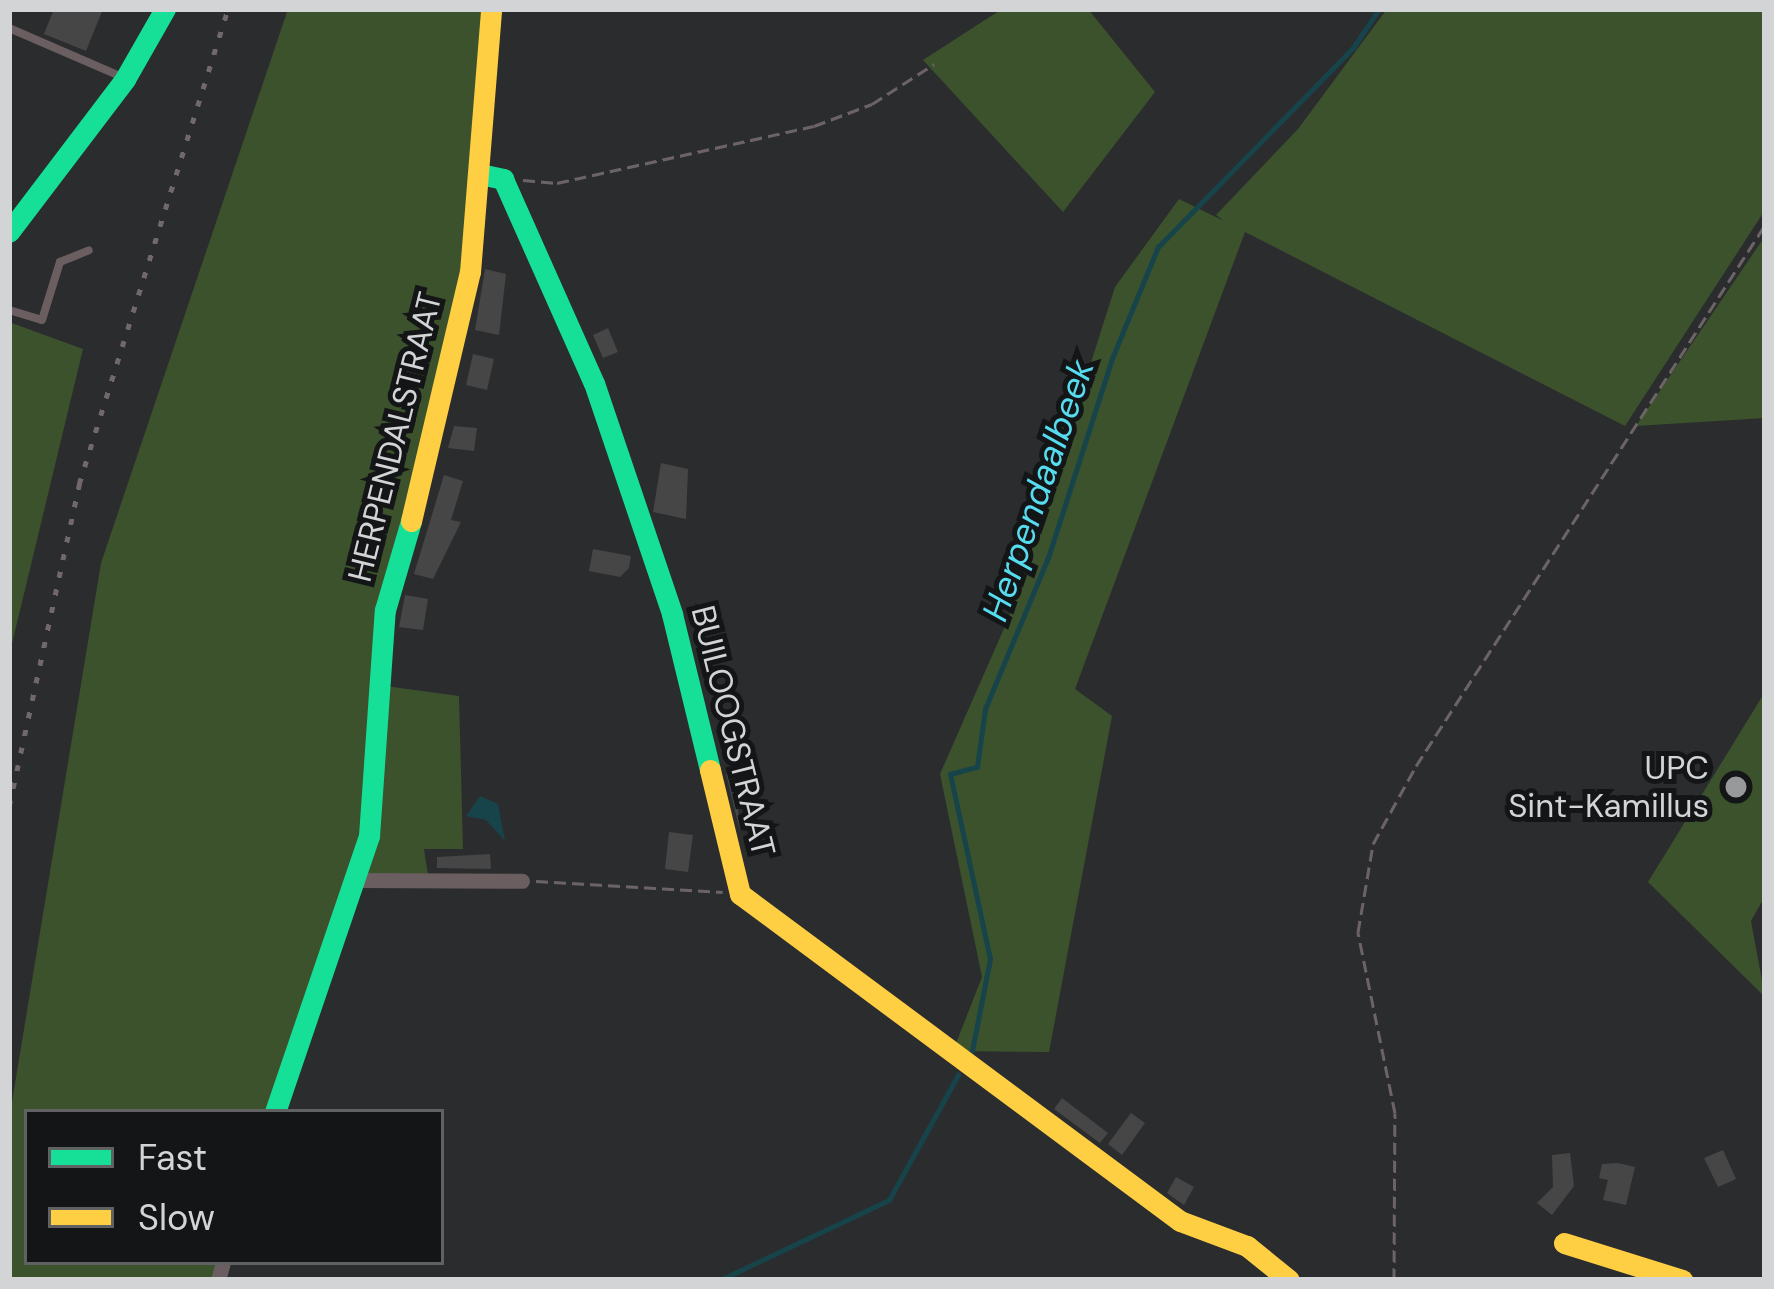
<!DOCTYPE html>
<style>
body{margin:0}
#map{position:relative;width:1774px;height:1289px;overflow:hidden;background:#2b2c2e;font-family:"DM Sans",sans-serif}
div>[style]{position:absolute}
[style*='--x']{left:calc(var(--x)*1px);top:calc(var(--y)*1px);width:calc(var(--w)*1px);rotate:calc(var(--a)*1deg)}
.green>*{inset:0;background:#3b522c}
.water>*{inset:0;background:#17444a}
.stream>*{height:4.5px;margin:-2.25px;padding:0 2.25px;transform-origin:2.25px;border-radius:2.25px;background:#17444a}
.building>*{inset:0;background:#464647}
.path>*{height:3px;margin-top:-1.5px;transform-origin:0;background:repeating-linear-gradient(90deg,#6c6366 0 12px,transparent 0 18px)}
.lane>*{height:8px;margin:-4px;padding:0 4px;transform-origin:4px;border-radius:4px;background:#6b5e61}
.street>*{height:15px;margin:-7.5px;padding:0 7.5px;transform-origin:7.5px;border-radius:7.5px;background:#6b5e61}
.fast>*{height:21px;margin:-10.5px;padding:0 10.5px;transform-origin:10.5px;border-radius:10.5px;background:#16e098}
.slow>*{height:21px;margin:-10.5px;padding:0 10.5px;transform-origin:10.5px;border-radius:10.5px;background:#ffcf43}
.rail>*{height:4.5px;margin-top:-2.25px;transform-origin:0;background:repeating-linear-gradient(90deg,#70686a 0 6px,transparent 0 18px)}
.dots>*{width:33px;height:33px;translate:-50% -50%;box-sizing:border-box;border:6px solid #131516;border-radius:50%}
span{translate:-50% -50%;white-space:nowrap;text-align:center;line-height:1.15;-webkit-text-stroke:10px #131516;paint-order:stroke}
.street-label{font-size:33px;color:#d2d4d6}
.poi-label{font-size:33px;color:#d2d4d6}
.right{translate:-100% -50%;text-align:right}
.water-label{font-size:36px;color:#56dbef;font-style:italic}
.frame{position:absolute;inset:0;border:12px solid #d2d4d6;pointer-events:none}
.legend{position:absolute;left:24px;top:1109px;width:420px;height:156px;box-sizing:border-box;background:#131516;border:3px solid #5f6163;margin:0;padding:15px 21px;list-style:none;font-size:36px;color:#d2d4d6}
.legend li{display:flex;align-items:center;gap:24px;height:60px}
.legend b{width:60px;border:3px solid #5f6163}
</style>
<div id="map">
<div class="green">
<div style="clip-path:polygon(288px 9px,483px 9px,464px 277px,384px 589px,363px 836px,269px 1112px,27px 1112px,27px 1262px,219px 1262px,212px 1280px,9px 1280px,9px 1120px,101px 563px)"></div>
<div style="clip-path:polygon(1002px 9px,1088px 9px,1155px 92px,1063px 212px,923px 60px)"></div>
<div style="clip-path:polygon(1387px 9px,1764px 9px,1765px 210px,1625px 426px,1245px 232px,1075px 689px,1112px 716px,1049px 1052px,953px 1051px,982px 977px,940px 774px,1013px 608px,1115px 287px,1179px 199px,1224px 221px,1216px 215px,1298px 129px)"></div>
<div style="clip-path:polygon(1765px 236px,1765px 418px,1636px 426px)"></div>
<div style="clip-path:polygon(9px 322px,83px 349px,9px 656px)"></div>
<div style="clip-path:polygon(378px 685px,459px 696px,463px 849px,424px 849px,429px 882px,356px 880px)"></div>
<div style="clip-path:polygon(1765px 692px,1765px 896px,1751px 921px,1765px 997px,1648px 882px)"></div>
</div>
<div class="water">
<div style="clip-path:polygon(480px 796px,498px 804px,505px 841px,486px 820px,466px 816px)"></div>
</div>
<div class="stream">
<div style="--x:972;--y:1051;--w:94;--a:-78.9"></div>
<div style="--x:990;--y:959;--w:189;--a:-102.2"></div>
<div style="--x:950;--y:774;--w:28;--a:-15"></div>
<div style="--x:977;--y:767;--w:59;--a:-82.1"></div>
<div style="--x:985;--y:709;--w:164;--a:-67.4"></div>
<div style="--x:1048;--y:558;--w:212;--a:-72.2"></div>
<div style="--x:1113;--y:356;--w:118;--a:-67.6"></div>
<div style="--x:1158;--y:247;--w:279;--a:-45.6"></div>
<div style="--x:1353;--y:48;--w:47;--a:-56.3"></div>
<div style="--x:720;--y:1280;--w:187;--a:-25.3"></div>
<div style="--x:889;--y:1200;--w:143;--a:-61.1"></div>
</div>
<div class="building">
<div style="clip-path:polygon(54px 9px,103px 9px,86px 51px,44px 34px)"></div>
<div style="clip-path:polygon(485px 269px,506px 274px,499px 335px,475px 330px)"></div>
<div style="clip-path:polygon(608px 328px,618px 352px,603px 358px,593px 335px)"></div>
<div style="clip-path:polygon(473px 354px,494px 359px,487px 390px,466px 385px)"></div>
<div style="clip-path:polygon(454px 426px,477px 428px,474px 451px,448px 448px)"></div>
<div style="clip-path:polygon(661px 463px,688px 469px,686px 519px,653px 512px)"></div>
<div style="clip-path:polygon(444px 475px,463px 481px,451px 520px,461px 522px,433px 579px,414px 574px)"></div>
<div style="clip-path:polygon(593px 549px,631px 556px,629px 568px,620px 577px,589px 571px)"></div>
<div style="clip-path:polygon(405px 595px,428px 599px,423px 630px,399px 627px)"></div>
<div style="clip-path:polygon(734px 772px,739px 795px,749px 793px,752px 807px,738px 810px,740px 831px,726px 774px)"></div>
<div style="clip-path:polygon(669px 832px,693px 835px,688px 872px,665px 869px)"></div>
<div style="clip-path:polygon(490px 854px,491px 869px,437px 868px,437px 857px)"></div>
<div style="clip-path:polygon(1062px 1098px,1108px 1133px,1100px 1143px,1054px 1109px)"></div>
<div style="clip-path:polygon(1131px 1113px,1145px 1123px,1122px 1155px,1108px 1144px)"></div>
<div style="clip-path:polygon(1723px 1150px,1736px 1179px,1718px 1187px,1704px 1158px)"></div>
<div style="clip-path:polygon(1570px 1153px,1574px 1186px,1552px 1215px,1537px 1203px,1553px 1187px,1552px 1155px)"></div>
<div style="clip-path:polygon(1618px 1163px,1635px 1167px,1626px 1205px,1603px 1200px,1608px 1180px,1599px 1178px,1602px 1164px)"></div>
<div style="clip-path:polygon(1176px 1177px,1194px 1187px,1184px 1205px,1167px 1193px)"></div>
</div>
<div class="path">
<div style="--x:523;--y:180;--w:34;--a:5"></div>
<div style="--x:557;--y:183;--w:263;--a:-12.5"></div>
<div style="--x:814;--y:126;--w:62;--a:-20.8"></div>
<div style="--x:872;--y:104;--w:74;--a:-32.8"></div>
<div style="--x:536;--y:881;--w:187;--a:3.4"></div>
<div style="--x:1394;--y:1280;--w:167;--a:-89.7"></div>
<div style="--x:1395;--y:1113;--w:185;--a:-101.6"></div>
<div style="--x:1358;--y:932;--w:89;--a:-80.3"></div>
<div style="--x:1373;--y:844;--w:89;--a:-61.1"></div>
<div style="--x:1416;--y:766;--w:644;--a:-57.17"></div>
</div>
<div class="lane">
<div style="--x:9;--y:28;--w:123;--a:23.4"></div>
<div style="--x:9;--y:310;--w:34;--a:17"></div>
<div style="--x:42;--y:320;--w:61;--a:-72.8"></div>
<div style="--x:60;--y:262;--w:31;--a:-22"></div>
</div>
<div class="street">
<div style="--x:356;--y:880;--w:166;--a:0.3"></div>
<div style="--x:218;--y:1280;--w:19;--a:-74"></div>
</div>
<div class="fast">
<div style="--x:480;--y:174;--w:24;--a:12"></div>
<div style="--x:503;--y:179;--w:223;--a:66"></div>
<div style="--x:594;--y:383;--w:244;--a:71.3"></div>
<div style="--x:672;--y:614;--w:161;--a:76.3"></div>
<div style="--x:9;--y:232;--w:192;--a:-52.8"></div>
<div style="--x:125;--y:79;--w:81;--a:-60.3"></div>
<div style="--x:275;--y:1112;--w:292;--a:-71.2"></div>
<div style="--x:369;--y:836;--w:227;--a:-86"></div>
<div style="--x:385;--y:610;--w:93;--a:-73.7"></div>
</div>
<div class="slow">
<div style="--x:411;--y:521;--w:256;--a:-76.7"></div>
<div style="--x:470;--y:272;--w:264;--a:-85.4"></div>
<div style="--x:710;--y:770;--w:128;--a:76.4"></div>
<div style="--x:740;--y:894;--w:548;--a:36.62"></div>
<div style="--x:1180;--y:1221;--w:72;--a:20.5"></div>
<div style="--x:1247;--y:1246;--w:54;--a:39"></div>
<div style="--x:1564;--y:1243;--w:124;--a:17.4"></div>
</div>
<div class="rail">
<div style="--x:9;--y:806;--w:330;--a:-77.7"></div>
<div style="--x:79;--y:484;--w:498;--a:-72.6"></div>
</div>
<div class="dots">
<div style="left:1736px;top:787px;background:#98999b"></div>
</div>
<div class="street-label">
<span style="left:395px;top:437px;rotate:-76deg">HERPENDALSTRAAT</span>
<span style="left:733px;top:731px;rotate:76deg">BUILOOGSTRAAT</span>
</div>
<div class="poi-label">
<span class="right" style="left:1709px;top:787px">UPC<br>Sint-Kamillus</span>
</div>
<div class="water-label">
<span style="left:1038px;top:490px;rotate:-71deg">Herpendaalbeek</span>
</div>
<div class="frame"></div>
<ul class="legend">
<li><b style="height:15px;background:#16e098"></b>Fast</li>
<li><b style="height:15px;background:#ffcf43"></b>Slow</li>
</ul>
</div>
